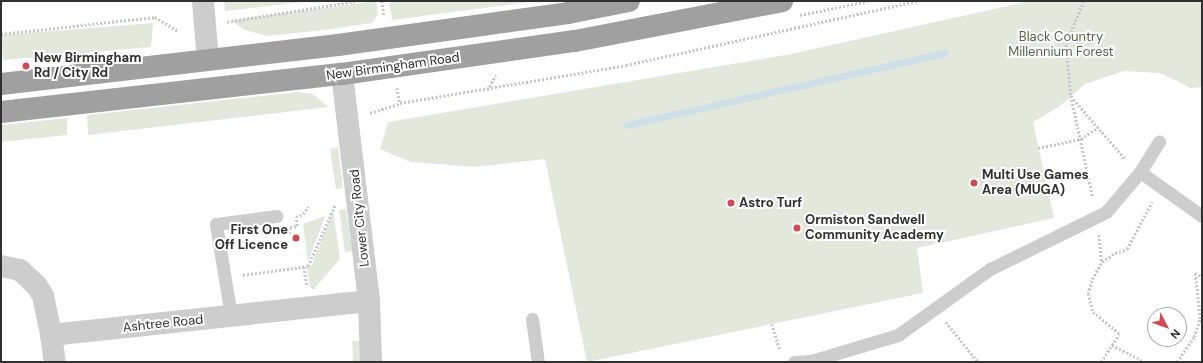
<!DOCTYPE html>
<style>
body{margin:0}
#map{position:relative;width:1203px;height:363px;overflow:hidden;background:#fff;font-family:"DM Sans",sans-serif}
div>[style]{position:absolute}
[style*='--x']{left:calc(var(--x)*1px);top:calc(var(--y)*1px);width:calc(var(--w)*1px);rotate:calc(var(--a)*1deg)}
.green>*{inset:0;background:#e3e8dd}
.stream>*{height:7px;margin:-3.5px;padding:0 3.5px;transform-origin:3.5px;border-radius:3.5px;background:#cfdfe8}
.path>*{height:2.5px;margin-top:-1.25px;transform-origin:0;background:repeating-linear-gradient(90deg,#c7c7c7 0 2px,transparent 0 4px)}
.service>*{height:13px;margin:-6.5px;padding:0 6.5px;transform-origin:6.5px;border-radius:6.5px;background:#cdcdcd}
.minor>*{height:22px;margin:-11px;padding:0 11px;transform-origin:11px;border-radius:11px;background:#cdcdcd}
.tertiary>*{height:22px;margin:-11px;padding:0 11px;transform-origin:11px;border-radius:11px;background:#cdcdcd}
.trunk>*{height:22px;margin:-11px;padding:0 11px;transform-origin:11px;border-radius:11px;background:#a0a0a0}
.dots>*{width:11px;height:11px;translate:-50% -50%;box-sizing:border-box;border:2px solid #fff;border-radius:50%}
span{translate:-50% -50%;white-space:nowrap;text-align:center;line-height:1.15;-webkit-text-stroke:4px #fff;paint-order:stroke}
.park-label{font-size:13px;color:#546743}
.poi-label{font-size:13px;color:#303030;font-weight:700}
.left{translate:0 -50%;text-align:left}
.right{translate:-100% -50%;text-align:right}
.street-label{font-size:13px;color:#303030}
.frame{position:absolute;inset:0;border:2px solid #303030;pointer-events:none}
.north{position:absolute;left:1147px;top:307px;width:40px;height:40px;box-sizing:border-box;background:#fff;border:1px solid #acacac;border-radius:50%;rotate:131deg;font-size:11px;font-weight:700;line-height:16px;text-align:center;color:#303030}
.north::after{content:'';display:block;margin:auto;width:14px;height:18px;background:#d04955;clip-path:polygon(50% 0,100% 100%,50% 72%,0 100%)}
</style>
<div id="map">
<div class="green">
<div style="clip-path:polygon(224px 1px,311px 1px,225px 11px)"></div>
<div style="clip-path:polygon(376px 1px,378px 14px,372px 23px,324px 30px,268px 36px,245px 30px,230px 20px)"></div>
<div style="clip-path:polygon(402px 1px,537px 1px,392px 20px,389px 3px)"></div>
<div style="clip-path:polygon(1030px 1px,1202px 1px,1202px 87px,1191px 88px,1160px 73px,1124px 71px,1085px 84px,1060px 106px,1033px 122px,1054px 218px,917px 248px,923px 293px,587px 362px,545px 159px,475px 167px,411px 162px,380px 149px,388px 122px,786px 55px)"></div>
<div style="clip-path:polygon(153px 23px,151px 47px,3px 60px,1px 35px)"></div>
<div style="clip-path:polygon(298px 92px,313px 94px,328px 107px,88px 135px,87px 115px)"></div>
<div style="clip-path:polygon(67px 118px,67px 135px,1px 142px,1px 125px)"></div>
<div style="clip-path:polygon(338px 147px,343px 188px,336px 189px,330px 149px)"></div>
<div style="clip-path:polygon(346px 209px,352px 251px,345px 252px,339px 210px)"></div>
<div style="clip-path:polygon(333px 210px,340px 259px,313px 290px,310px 287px,307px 268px,311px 267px)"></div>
<div style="clip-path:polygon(325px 216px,308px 262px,303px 224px)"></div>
<div style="clip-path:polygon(352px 341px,360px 341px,360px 362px,353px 362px)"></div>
</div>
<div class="stream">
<div style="--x:627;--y:125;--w:326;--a:-12.8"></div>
</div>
<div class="path">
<div style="--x:382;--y:1;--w:15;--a:82"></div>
<div style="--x:1084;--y:1;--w:48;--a:112.2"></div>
<div style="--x:1066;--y:45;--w:51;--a:84.4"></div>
<div style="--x:1071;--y:96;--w:104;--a:77.8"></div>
<div style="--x:800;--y:15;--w:69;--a:-11.6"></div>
<div style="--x:227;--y:22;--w:132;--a:-9.2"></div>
<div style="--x:1;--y:34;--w:155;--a:-6.3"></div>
<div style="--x:155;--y:17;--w:27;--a:31"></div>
<div style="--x:397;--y:88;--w:15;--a:79"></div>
<div style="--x:487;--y:90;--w:17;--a:-59"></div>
<div style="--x:1071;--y:96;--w:84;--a:49.3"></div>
<div style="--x:370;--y:113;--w:32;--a:-18"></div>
<div style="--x:400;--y:103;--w:229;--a:-9.5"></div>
<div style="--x:626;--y:65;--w:298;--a:-12.4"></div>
<div style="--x:1038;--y:148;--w:44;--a:-11.8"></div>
<div style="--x:1081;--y:139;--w:21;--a:-35"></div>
<div style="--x:290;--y:227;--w:7;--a:-8"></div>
<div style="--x:297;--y:226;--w:9;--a:-96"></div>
<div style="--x:296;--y:217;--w:8;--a:-23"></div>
<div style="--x:303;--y:214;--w:9;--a:-54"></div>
<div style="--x:290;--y:228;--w:8;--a:90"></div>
<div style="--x:1099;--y:235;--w:27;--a:84"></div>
<div style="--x:304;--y:267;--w:19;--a:81"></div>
<div style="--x:243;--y:275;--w:66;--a:-7.9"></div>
<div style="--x:308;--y:266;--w:67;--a:-66.1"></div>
<div style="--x:946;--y:322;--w:51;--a:51.3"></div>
<div style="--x:772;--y:324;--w:27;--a:73"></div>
<div style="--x:1112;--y:345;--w:37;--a:27"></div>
<div style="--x:1101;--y:362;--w:33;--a:-57"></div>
<div style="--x:1119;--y:334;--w:35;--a:-140"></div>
<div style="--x:1092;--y:311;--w:17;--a:-103"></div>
<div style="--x:1088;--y:294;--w:16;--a:-75"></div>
<div style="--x:1092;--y:279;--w:20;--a:-60"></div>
<div style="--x:1102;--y:262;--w:16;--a:-35"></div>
<div style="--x:1115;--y:253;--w:13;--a:-18"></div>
<div style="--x:1127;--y:249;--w:53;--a:-62"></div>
<div style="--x:1177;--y:362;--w:30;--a:-56"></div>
<div style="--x:1194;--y:337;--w:19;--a:-72"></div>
<div style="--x:1200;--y:319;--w:46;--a:-96.2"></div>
<div style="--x:1195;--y:273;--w:8;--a:30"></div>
</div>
<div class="service">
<div style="--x:1140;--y:172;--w:76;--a:35.4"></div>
<div style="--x:231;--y:316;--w:93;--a:-99.3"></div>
<div style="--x:216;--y:224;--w:61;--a:-7.6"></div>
<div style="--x:532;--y:319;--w:43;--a:82.1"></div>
<div style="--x:794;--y:362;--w:17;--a:-3"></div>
<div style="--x:811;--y:361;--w:91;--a:-16.6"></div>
<div style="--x:898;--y:335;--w:113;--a:-35.7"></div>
<div style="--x:990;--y:269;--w:129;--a:-26.2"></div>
<div style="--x:1106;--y:212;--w:52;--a:-49.6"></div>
<div style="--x:1140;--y:172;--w:36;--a:-58"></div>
</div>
<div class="minor">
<div style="--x:1;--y:266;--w:19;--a:12"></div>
<div style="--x:20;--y:270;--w:23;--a:43"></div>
<div style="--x:37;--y:286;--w:12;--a:59"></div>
<div style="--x:43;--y:296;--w:40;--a:78"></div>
<div style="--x:51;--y:335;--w:320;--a:-6.1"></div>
<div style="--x:51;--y:335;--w:27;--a:82"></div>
</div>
<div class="tertiary">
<div style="--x:203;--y:1;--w:59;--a:85.2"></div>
<div style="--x:342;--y:74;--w:229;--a:83.2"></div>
<div style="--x:369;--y:301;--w:61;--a:88.1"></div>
</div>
<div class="trunk">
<div style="--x:1;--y:84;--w:339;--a:-6.6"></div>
<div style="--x:338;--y:45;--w:232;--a:-7.9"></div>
<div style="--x:568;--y:13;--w:62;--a:-11.1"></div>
<div style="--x:1;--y:112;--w:343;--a:-6.4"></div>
<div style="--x:342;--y:74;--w:235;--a:-8.1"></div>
<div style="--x:575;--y:41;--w:211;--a:-10.9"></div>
</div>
<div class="dots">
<div style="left:26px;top:66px;background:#d04955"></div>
<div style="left:974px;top:183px;background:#d04955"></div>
<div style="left:731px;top:203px;background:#d04955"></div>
<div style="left:797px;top:228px;background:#d04955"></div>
<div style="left:296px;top:238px;background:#d04955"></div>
</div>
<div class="park-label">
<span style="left:1061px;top:45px">Black Country<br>Millennium Forest</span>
</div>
<div class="poi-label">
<span class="left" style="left:34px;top:66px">New Birmingham<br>Rd / City Rd</span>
<span class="left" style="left:982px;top:183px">Multi Use Games<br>Area (MUGA)</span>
<span class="left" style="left:739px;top:203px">Astro Turf</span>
<span class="left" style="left:805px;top:228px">Ormiston Sandwell<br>Community Academy</span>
<span class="right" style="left:288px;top:238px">First One<br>Off Licence</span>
</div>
<div class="street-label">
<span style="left:393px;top:67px;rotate:-8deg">New Birmingham Road</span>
<span style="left:360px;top:218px;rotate:-96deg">Lower City Road</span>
<span style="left:163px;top:324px;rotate:-6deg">Ashtree Road</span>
</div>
<div class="frame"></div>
<div class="north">N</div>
</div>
